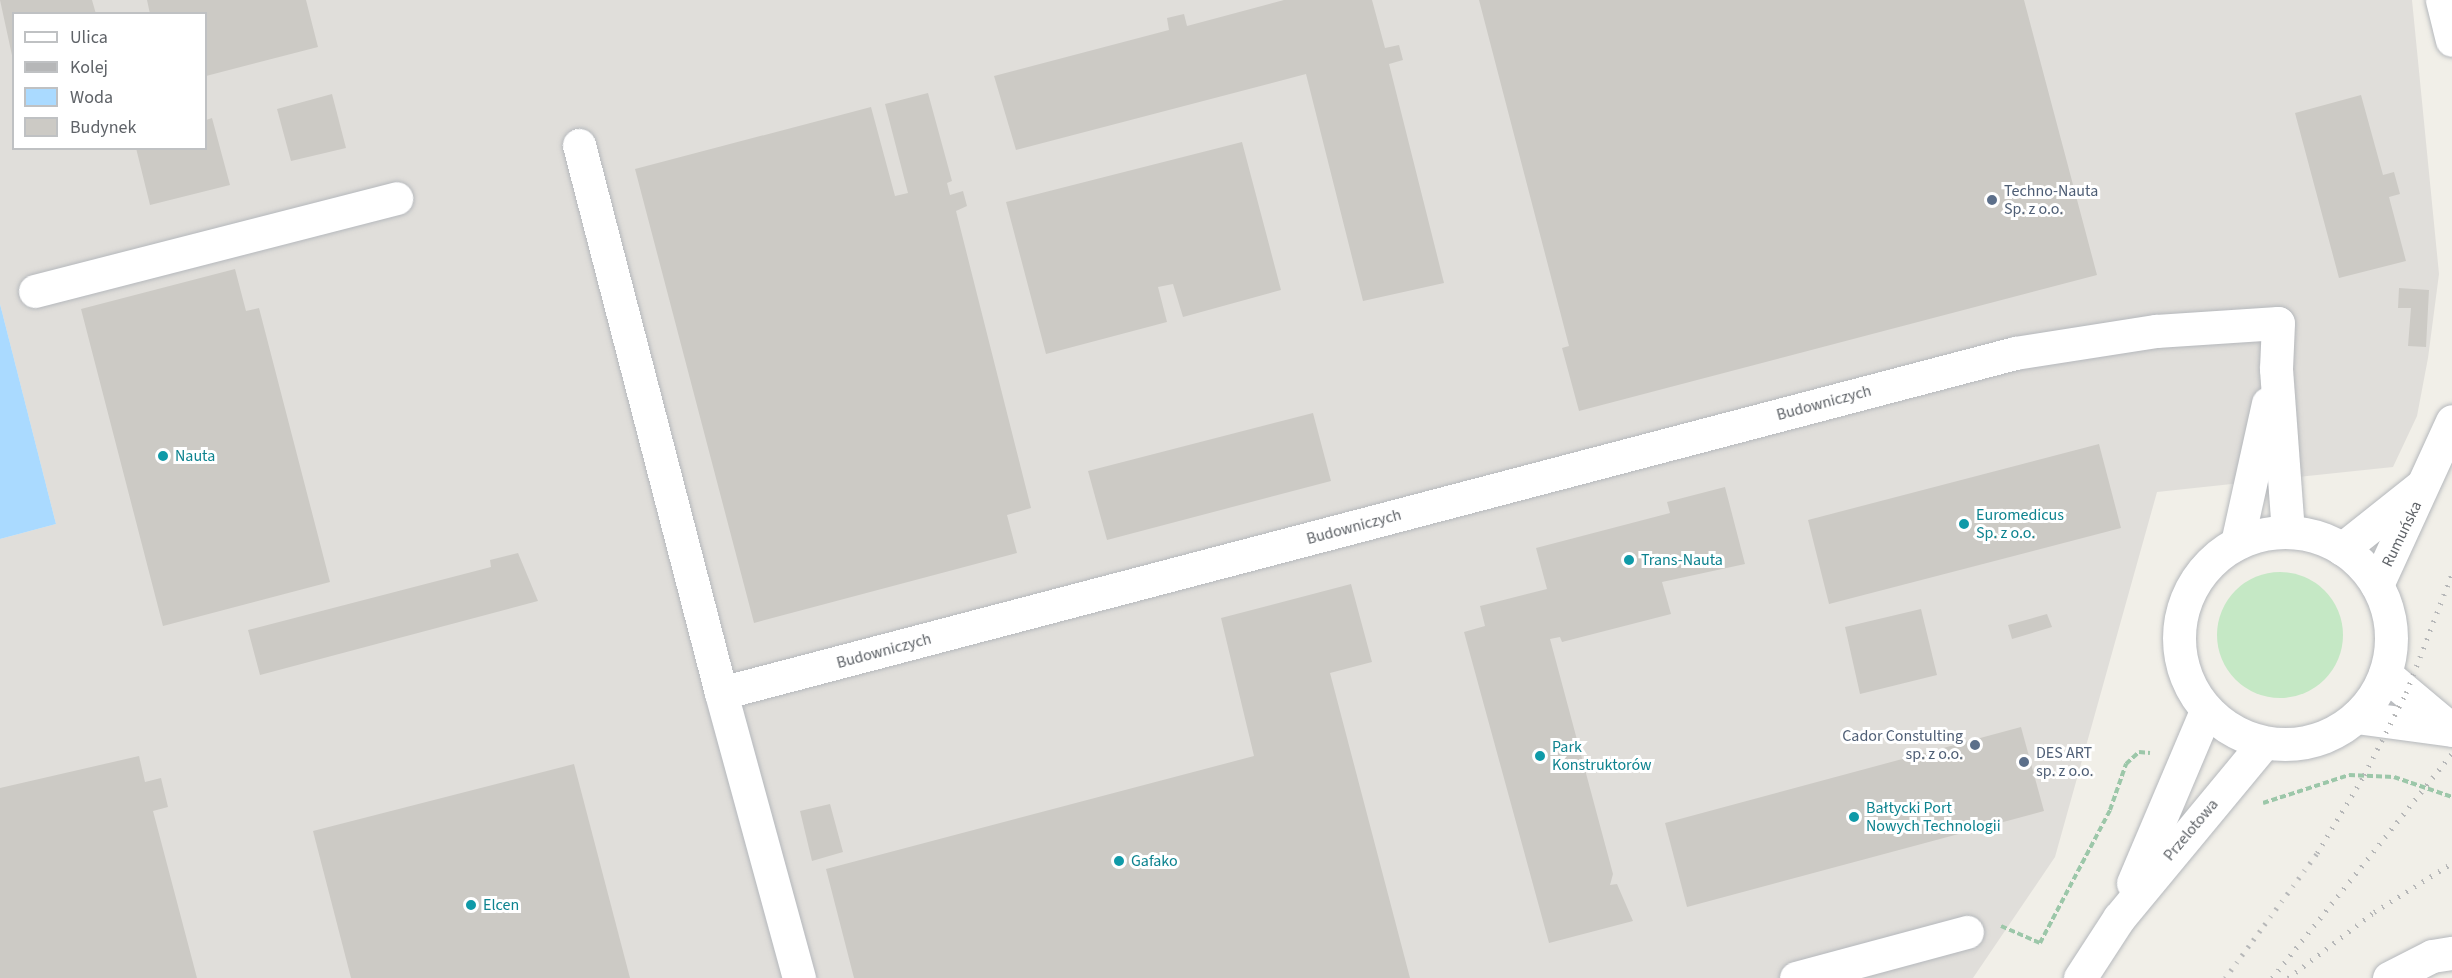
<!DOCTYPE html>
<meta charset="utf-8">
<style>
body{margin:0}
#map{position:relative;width:2452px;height:978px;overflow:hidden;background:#f1efe8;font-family:"Source Sans 3",sans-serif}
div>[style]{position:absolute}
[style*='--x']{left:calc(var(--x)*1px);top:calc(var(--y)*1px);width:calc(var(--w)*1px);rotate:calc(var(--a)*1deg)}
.industrial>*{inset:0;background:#e0deda}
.green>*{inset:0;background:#c5e8c5}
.round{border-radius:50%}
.water>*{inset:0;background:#aadaff}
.building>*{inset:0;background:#cccac5}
.path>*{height:4px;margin-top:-2px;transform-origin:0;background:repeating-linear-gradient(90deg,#9cc7a9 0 6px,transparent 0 9px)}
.roads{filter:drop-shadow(0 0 2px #b5b8bc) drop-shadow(0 0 2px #b5b8bc)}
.minor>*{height:33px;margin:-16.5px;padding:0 16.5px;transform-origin:16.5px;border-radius:16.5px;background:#fff}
.minor>.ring{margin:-16.5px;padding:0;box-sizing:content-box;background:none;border:33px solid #fff;border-radius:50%}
.rail>*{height:4.5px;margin-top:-2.25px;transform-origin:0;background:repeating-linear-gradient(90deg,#b6b7b8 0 1.5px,transparent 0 9.5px)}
.dots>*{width:16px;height:16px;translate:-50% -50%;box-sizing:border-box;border:3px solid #fff;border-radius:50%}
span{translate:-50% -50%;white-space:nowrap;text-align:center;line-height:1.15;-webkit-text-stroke:6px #fff;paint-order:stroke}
.service-label{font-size:16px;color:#4e5e75}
.left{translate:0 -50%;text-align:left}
.right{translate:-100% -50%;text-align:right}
.street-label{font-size:16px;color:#5f6368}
.culture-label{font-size:16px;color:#0d838f}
.legend{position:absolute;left:12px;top:12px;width:195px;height:138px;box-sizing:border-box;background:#fff;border:2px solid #bfc1c3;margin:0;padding:8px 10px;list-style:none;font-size:18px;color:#5f6368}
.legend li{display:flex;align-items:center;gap:12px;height:30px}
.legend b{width:30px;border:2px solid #bfc1c3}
</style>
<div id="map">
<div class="industrial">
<div style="clip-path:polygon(evenodd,0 0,2412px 0,2439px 274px,2428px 358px,2417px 416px,2393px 467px,2157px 492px,2055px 857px,1973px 978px,0 978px,0 539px,56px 524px,0 304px,0 0,14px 14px,206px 14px,206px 148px,14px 148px,14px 14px)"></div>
</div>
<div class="green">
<div class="round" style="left:2217px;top:572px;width:126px;height:126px"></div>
</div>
<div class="water">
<div style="clip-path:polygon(0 304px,56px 524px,0 539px)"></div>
</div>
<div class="building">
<div style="clip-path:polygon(0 0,92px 0,96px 14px,14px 14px,13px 60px)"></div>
<div style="clip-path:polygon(147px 0,306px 0,318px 47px,206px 76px,206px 14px,150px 14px)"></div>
<div style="clip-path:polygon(1284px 0,1372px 0,1385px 48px,1399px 45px,1403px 60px,1389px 64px,1444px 283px,1363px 301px,1306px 74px,1016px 150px,994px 76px,1169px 30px,1167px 18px,1184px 14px,1187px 26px)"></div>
<div style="clip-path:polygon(1479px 0,2024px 0,2097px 275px,1579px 411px,1562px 348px,1569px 346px)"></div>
<div style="clip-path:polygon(928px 93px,952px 181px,947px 183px,950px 195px,963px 191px,967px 206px,956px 211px,1031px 508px,1007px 515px,1017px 553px,754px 623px,635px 169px,871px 107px,895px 196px,908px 193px,885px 104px)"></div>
<div style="clip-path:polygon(332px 94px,346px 148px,291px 161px,277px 109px)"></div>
<div style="clip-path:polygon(2361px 95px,2383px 175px,2394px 172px,2400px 194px,2389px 197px,2406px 261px,2339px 278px,2295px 113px)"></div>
<div style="clip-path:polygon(212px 118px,230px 185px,150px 205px,136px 148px,206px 148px,206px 120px)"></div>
<div style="clip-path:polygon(1242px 142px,1281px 290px,1183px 317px,1173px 284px,1158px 287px,1167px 322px,1046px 354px,1006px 202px)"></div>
<div style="clip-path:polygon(235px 269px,246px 311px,259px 308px,330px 582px,163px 626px,81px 309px)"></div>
<div style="clip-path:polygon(2399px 288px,2429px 290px,2426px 347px,2408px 346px,2411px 308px,2398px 308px)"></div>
<div style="clip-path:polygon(1313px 413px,1331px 481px,1107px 540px,1088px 471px)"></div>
<div style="clip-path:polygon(2099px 444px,2121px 528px,1829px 604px,1808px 520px)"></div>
<div style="clip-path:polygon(1725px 487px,1745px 564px,1662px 582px,1671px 614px,1562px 642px,1560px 637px,1550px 639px,1613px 874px,1610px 885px,1617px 884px,1633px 921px,1549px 943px,1464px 632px,1485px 626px,1480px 606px,1547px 589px,1536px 548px,1670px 513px,1667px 502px)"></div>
<div style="clip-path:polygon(518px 553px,538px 601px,260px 675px,248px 630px,491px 567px,490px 560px)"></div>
<div style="clip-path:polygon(1351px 584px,1372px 662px,1330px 673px,1410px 978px,854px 978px,826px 869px,1254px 756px,1221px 618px)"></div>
<div style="clip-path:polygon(1921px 609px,1937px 675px,1860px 694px,1845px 627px)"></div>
<div style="clip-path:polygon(2047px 614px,2052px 627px,2012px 639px,2008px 625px)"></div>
<div style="clip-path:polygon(2021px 727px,2044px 811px,1687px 907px,1665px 823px)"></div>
<div style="clip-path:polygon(139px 756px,145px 782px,161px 778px,168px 807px,153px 811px,197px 978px,0 978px,0 788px)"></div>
<div style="clip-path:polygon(574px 764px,630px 978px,351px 978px,313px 831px)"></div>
<div style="clip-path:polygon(830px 804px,843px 852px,812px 861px,800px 811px)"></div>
</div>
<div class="path">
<div style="--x:2263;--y:803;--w:90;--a:-18"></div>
<div style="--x:2349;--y:775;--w:45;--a:2.5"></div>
<div style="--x:2394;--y:777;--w:61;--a:19"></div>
<div style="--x:2001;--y:926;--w:43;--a:23.6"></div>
<div style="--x:2040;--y:943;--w:150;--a:-62.2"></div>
<div style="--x:2110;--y:810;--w:49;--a:-70.8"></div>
<div style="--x:2126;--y:764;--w:18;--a:-43"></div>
<div style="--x:2139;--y:752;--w:11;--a:5"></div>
</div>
<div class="roads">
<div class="minor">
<div style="--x:2442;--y:0;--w:41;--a:76"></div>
<div style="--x:579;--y:145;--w:566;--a:75.47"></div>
<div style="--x:35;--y:291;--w:373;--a:-14.4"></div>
<div class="ring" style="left:2179px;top:532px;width:179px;height:179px"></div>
<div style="--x:2237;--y:543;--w:143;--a:-77.5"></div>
<div style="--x:2342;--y:549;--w:100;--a:-38.5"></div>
<div style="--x:2377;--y:585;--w:180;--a:-65.4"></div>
<div style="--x:2385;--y:674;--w:87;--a:39.9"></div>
<div style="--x:2356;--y:717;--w:97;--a:7.7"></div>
<div style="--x:2133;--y:883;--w:187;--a:-67"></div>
<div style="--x:799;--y:978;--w:295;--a:-105.3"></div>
<div style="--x:721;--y:693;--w:1338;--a:-14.72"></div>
<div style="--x:2015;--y:353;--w:143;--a:-8.9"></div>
<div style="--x:2156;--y:331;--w:122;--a:-3.8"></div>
<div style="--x:2278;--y:323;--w:46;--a:92.5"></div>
<div style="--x:2276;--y:369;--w:163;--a:85.8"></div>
<div style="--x:1796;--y:978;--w:177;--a:-15.1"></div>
<div style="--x:2080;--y:978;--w:72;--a:-57"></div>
<div style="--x:2119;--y:918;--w:227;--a:-50.4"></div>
<div style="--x:2389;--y:978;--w:48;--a:-27.1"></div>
<div style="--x:2432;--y:956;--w:20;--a:-9"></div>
</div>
</div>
<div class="rail">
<div style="--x:2225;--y:978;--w:155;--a:-53.6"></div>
<div style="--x:2317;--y:853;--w:91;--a:-58.9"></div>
<div style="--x:2364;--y:775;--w:92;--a:-62.9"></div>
<div style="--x:2406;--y:693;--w:129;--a:-69"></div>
<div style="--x:2272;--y:978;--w:288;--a:-51.3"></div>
<div style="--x:2288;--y:978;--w:108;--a:-37.5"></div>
<div style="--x:2374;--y:912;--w:92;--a:-32.1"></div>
</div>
<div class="dots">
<div style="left:1992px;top:200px;background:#5c6f8a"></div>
<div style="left:163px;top:456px;background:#0f9aa8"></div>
<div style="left:1964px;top:524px;background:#0f9aa8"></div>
<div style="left:1629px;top:560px;background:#0f9aa8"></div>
<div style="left:1975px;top:745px;background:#5c6f8a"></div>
<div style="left:1540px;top:756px;background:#0f9aa8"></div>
<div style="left:2024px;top:762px;background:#5c6f8a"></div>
<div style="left:1854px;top:817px;background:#0f9aa8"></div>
<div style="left:1119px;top:861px;background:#0f9aa8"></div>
<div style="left:471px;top:905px;background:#0f9aa8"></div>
</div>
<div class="service-label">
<span class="left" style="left:2004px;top:200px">Techno-Nauta<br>Sp. z o.o.</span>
<span class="right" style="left:1963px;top:745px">Cador Constulting<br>sp. z o.o.</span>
<span class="left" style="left:2036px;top:762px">DES ART<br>sp. z o.o.</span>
</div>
<div class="street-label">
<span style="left:1824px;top:403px;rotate:-15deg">Budowniczych</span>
<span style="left:1354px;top:527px;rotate:-15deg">Budowniczych</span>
<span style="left:2402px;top:534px;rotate:-64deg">Rumuńska</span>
<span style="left:884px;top:651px;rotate:-15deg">Budowniczych</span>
<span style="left:2191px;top:830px;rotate:-50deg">Przelotowa</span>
</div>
<div class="culture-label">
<span class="left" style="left:175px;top:456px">Nauta</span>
<span class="left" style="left:1976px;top:524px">Euromedicus<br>Sp. z o.o.</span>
<span class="left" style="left:1641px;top:560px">Trans-Nauta</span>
<span class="left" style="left:1552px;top:756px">Park<br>Konstruktorów</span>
<span class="left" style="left:1866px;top:817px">Bałtycki Port<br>Nowych Technologii</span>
<span class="left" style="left:1131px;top:861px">Gafako</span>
<span class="left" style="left:483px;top:905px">Elcen</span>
</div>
<ul class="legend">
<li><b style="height:8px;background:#fff"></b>Ulica</li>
<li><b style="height:8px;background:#b6b7b8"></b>Kolej</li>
<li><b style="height:16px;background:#aadaff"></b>Woda</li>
<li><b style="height:16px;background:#cccac5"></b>Budynek</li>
</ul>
</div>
